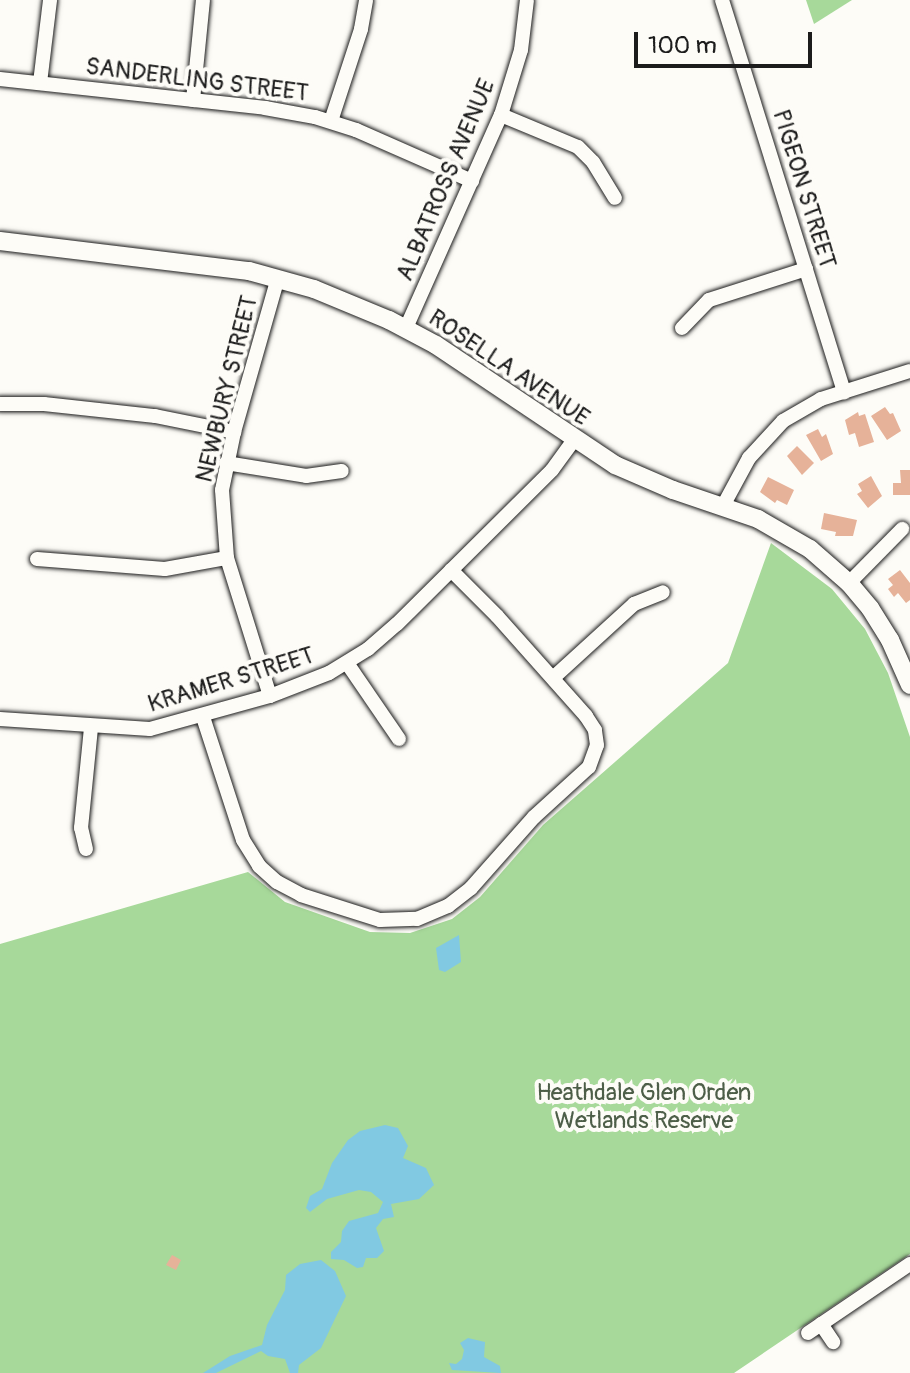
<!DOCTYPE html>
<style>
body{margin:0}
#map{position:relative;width:910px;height:1373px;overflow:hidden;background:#fdfcf7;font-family:Pangolin,sans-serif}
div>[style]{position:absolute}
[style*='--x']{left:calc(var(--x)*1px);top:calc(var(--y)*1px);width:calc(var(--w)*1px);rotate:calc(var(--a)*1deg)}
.green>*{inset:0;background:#a7d99a}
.water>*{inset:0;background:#81c9e2}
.building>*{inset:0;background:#e6b299}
.roads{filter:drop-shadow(0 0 2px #1c1c1c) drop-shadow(0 0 2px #1c1c1c)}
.minor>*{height:14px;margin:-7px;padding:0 7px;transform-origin:7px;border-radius:7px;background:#fdfcf7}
.tertiary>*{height:18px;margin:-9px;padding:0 9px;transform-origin:9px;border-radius:9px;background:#fdfcf7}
span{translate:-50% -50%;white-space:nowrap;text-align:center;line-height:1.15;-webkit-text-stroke:8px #fdfcf7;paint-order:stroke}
.street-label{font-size:24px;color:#1c1c1c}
.park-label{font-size:24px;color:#4d5e48}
.scale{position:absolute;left:634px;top:32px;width:178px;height:36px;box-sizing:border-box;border:4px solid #1c1c1c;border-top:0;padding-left:10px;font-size:24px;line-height:28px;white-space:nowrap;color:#1c1c1c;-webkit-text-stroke:6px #fdfcf7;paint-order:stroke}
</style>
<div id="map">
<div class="green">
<div style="clip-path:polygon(806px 0,852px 0,814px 24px)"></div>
<div style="clip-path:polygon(771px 543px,832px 589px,865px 629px,888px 673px,910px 737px,910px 1254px,734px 1373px,0 1373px,0 944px,248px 872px,285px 902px,370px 932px,410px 933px,452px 919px,480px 897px,543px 825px,728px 663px)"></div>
</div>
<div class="water">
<div style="clip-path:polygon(459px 935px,461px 962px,445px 972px,439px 970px,436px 948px)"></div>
<div style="clip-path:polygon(385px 1125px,398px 1128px,408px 1146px,403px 1158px,426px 1168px,434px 1185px,419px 1199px,391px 1204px,394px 1217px,383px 1219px,376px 1228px,384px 1251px,377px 1258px,366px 1258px,363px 1267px,357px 1268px,344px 1260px,331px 1259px,331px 1252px,341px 1242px,342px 1231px,349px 1221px,378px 1213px,383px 1202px,371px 1192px,359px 1190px,327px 1199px,310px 1212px,306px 1208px,310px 1196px,322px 1189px,332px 1163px,348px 1140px,360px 1131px)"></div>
<div style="clip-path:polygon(321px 1260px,335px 1271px,346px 1296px,321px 1348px,299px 1365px,298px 1373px,290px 1373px,285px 1359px,268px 1356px,261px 1351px,216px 1373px,203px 1373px,230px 1356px,262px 1345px,267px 1325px,285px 1290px,286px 1275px,300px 1264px)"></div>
<div style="clip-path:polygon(468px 1338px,485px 1342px,484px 1357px,500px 1366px,501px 1373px,452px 1370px,449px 1363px,456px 1364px,462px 1359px,464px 1350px,460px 1343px)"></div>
</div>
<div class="building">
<div style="clip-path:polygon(885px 407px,890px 414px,893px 413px,901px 431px,887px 440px,871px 416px)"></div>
<div style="clip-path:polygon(858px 412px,859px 416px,865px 414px,874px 442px,859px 447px,855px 433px,849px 435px,845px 420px)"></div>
<div style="clip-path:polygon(818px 429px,822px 437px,826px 434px,833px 454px,821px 461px,806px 435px)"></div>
<div style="clip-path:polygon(797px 446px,814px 463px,802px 475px,787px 456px)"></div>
<div style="clip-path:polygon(900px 470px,910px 470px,910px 495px,893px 495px,893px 483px,901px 483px)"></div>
<div style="clip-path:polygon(871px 476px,882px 496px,868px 508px,857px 494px,862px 491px,858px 484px)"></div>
<div style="clip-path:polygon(768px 477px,794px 490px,787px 505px,777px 500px,775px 503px,760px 492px)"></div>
<div style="clip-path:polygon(824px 513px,857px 520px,853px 536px,835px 536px,836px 532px,821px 529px)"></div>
<div style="clip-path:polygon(900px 570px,910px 583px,910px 600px,906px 603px,898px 593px,894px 597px,888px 589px,893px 585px,888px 579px)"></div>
<div style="clip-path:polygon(172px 1255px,181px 1260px,176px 1270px,166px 1265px)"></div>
</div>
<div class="roads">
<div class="minor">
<div style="--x:722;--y:0;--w:411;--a:72.7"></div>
<div style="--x:0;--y:79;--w:267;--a:6.2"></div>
<div style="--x:265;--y:108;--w:51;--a:10.2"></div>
<div style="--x:315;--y:117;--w:43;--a:17.6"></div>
<div style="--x:356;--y:130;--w:127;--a:23.7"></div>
<div style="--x:40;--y:83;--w:84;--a:-83.1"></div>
<div style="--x:193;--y:100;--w:100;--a:-84.3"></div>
<div style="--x:501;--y:115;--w:83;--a:22.6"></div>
<div style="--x:578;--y:147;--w:21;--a:45"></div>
<div style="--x:593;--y:162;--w:42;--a:58.6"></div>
<div style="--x:331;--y:121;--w:97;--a:-71.9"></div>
<div style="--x:361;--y:29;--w:29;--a:-80"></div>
<div style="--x:406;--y:328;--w:233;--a:-66"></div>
<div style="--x:501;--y:115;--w:68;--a:-72.9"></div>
<div style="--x:521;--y:50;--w:50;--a:-83.2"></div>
<div style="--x:682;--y:328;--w:39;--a:-46"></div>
<div style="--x:709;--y:300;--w:102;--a:-17.7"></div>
<div style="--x:0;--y:404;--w:44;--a:0"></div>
<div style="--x:44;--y:404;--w:112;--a:6.2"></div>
<div style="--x:155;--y:416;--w:81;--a:11.4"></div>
<div style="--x:226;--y:463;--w:81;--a:9.2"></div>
<div style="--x:306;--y:476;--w:36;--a:-8"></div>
<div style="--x:723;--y:506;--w:55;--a:-61.6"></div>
<div style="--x:749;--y:458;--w:50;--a:-47.4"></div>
<div style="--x:783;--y:421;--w:44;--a:-30.1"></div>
<div style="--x:821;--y:399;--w:93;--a:-17.5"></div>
<div style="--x:37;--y:559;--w:128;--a:4.5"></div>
<div style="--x:165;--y:569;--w:63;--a:-10.1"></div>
<div style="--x:849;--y:583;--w:76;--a:-45.5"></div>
<div style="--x:347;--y:663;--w:92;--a:55.6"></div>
<div style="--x:553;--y:678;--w:110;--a:-42.4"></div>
<div style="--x:634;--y:604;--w:31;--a:-22"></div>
<div style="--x:270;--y:696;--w:145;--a:-107.3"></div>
<div style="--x:227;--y:558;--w:68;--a:-94.2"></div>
<div style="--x:222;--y:490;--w:59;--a:-78.3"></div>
<div style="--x:234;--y:432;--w:160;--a:-74.1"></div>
<div style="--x:203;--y:717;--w:129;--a:72"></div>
<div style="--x:243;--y:840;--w:31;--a:58"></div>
<div style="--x:259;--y:866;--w:24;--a:42"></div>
<div style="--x:277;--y:882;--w:27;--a:28"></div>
<div style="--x:301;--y:895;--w:83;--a:17.6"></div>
<div style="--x:380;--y:920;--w:37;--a:-2"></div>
<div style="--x:417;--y:919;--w:34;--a:-23"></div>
<div style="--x:448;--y:906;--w:29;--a:-38"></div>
<div style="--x:471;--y:888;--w:95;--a:-48.4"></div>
<div style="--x:534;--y:817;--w:74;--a:-42.3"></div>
<div style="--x:589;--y:767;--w:23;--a:-70"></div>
<div style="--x:597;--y:745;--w:15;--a:-98"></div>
<div style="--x:595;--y:730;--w:17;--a:-123"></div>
<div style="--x:586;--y:716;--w:134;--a:-131.7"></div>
<div style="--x:497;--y:616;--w:65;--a:-135"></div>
<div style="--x:0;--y:719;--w:150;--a:3.8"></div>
<div style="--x:150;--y:729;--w:124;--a:-15.4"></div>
<div style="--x:270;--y:696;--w:63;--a:-21.3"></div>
<div style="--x:329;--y:673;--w:46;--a:-31.6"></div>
<div style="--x:368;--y:649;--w:38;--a:-41"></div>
<div style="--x:397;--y:624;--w:218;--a:-44.8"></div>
<div style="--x:552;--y:470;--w:37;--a:-54"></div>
<div style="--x:86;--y:849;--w:22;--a:-103"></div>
<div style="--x:81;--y:828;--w:101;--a:-84.3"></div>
<div style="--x:821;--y:1324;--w:22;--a:56"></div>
<div style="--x:808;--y:1333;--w:123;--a:-34.1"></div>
</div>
<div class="tertiary">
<div style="--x:0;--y:241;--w:251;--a:6.9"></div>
<div style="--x:249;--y:271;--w:67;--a:15.5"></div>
<div style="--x:314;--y:289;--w:81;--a:22.5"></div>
<div style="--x:389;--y:320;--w:53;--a:28"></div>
<div style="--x:436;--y:345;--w:216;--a:33.8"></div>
<div style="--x:615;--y:465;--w:63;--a:23.3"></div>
<div style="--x:673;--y:490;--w:90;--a:18.8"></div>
<div style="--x:758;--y:519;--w:60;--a:30"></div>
<div style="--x:810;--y:549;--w:52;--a:41.1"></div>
<div style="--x:849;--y:583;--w:33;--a:50"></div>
<div style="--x:870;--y:608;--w:38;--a:58"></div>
<div style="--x:890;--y:640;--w:49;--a:66"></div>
</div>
</div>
<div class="street-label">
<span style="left:197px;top:80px;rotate:7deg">SANDERLING STREET</span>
<span style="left:446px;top:180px;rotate:-67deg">ALBATROSS AVENUE</span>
<span style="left:804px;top:189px;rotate:73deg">PIGEON STREET</span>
<span style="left:509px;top:368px;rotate:34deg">ROSELLA AVENUE</span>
<span style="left:227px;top:389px;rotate:-76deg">NEWBURY STREET</span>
<span style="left:231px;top:680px;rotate:-17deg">KRAMER STREET</span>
</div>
<div class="park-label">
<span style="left:644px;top:1107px">Heathdale Glen Orden<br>Wetlands Reserve</span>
</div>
<div class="scale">100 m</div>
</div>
